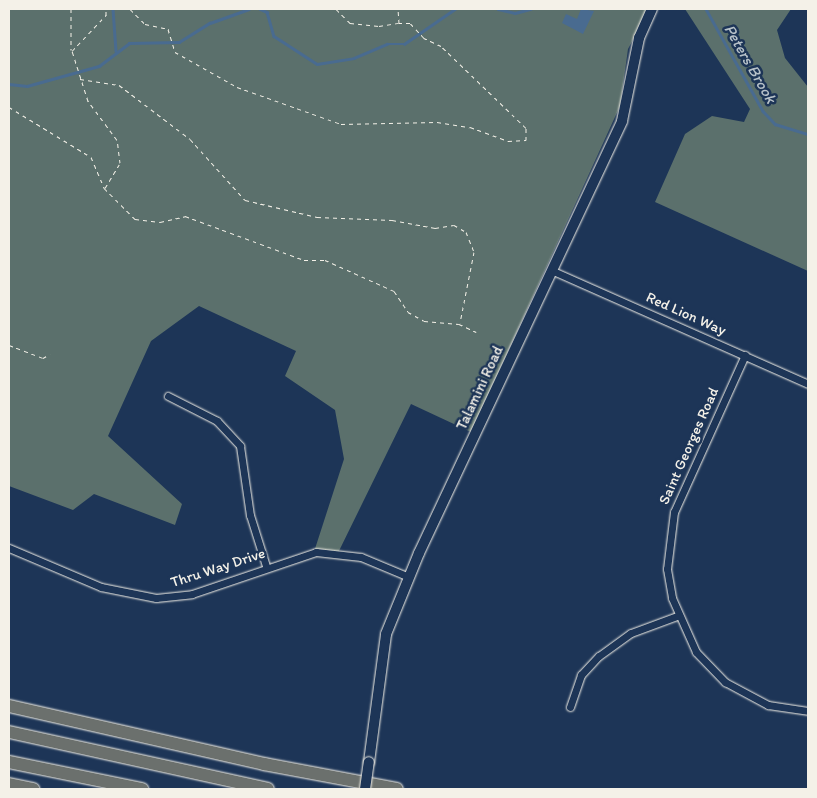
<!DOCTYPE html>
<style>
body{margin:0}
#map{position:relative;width:817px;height:798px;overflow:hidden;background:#1d3557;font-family:Itim,sans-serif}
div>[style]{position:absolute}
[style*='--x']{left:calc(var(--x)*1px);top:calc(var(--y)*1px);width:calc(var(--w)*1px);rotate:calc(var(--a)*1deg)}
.green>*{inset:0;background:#5b706c}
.water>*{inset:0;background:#496b90}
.stream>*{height:2.5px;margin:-1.25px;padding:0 1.25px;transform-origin:1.25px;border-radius:1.25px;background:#496b90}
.path>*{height:1px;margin-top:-0.5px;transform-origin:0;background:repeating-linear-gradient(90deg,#f4f1e8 0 4px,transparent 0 8px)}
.roads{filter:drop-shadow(0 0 1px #f4f1e8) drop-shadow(0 0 1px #f4f1e8)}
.street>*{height:7px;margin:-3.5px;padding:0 3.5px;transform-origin:3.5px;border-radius:3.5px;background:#1d3557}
.secondary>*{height:10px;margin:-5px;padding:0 5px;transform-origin:5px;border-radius:5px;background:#1d3557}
.highway>*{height:12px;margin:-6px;padding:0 6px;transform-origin:6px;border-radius:6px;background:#6b706d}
.bridges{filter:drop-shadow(0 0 1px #f4f1e8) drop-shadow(0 0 1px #f4f1e8)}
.secondary-bridge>*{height:10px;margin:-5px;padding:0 5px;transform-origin:5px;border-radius:5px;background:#1d3557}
span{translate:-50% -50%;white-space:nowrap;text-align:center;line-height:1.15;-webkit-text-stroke:5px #1d3557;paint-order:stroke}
.street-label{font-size:15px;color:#f4f1e8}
.water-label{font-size:16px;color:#b8c2c9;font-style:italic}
.frame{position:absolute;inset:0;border:10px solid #f4f1e8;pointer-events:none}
</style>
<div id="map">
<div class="green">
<div style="clip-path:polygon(9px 9px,649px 9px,628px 49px,620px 106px,471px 432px,411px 404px,337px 555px,313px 555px,344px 459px,335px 410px,285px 376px,296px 351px,199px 306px,151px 341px,108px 436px,182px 504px,175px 525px,94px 494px,73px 510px,9px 486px)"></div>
<div style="clip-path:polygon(685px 9px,791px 9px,777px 30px,785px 58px,808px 87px,808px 271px,655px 202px,685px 134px,712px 116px,744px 122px,750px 109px)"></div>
</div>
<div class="water">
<div style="clip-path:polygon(581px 9px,594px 11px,583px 34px,562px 23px,566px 14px,577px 19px)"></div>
</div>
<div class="stream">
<div style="--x:113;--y:9;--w:42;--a:85.9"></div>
<div style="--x:260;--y:9;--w:8;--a:23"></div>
<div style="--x:267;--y:12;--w:25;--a:74"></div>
<div style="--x:274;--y:36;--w:51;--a:33.1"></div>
<div style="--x:317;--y:64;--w:37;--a:-9"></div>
<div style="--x:354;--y:58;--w:36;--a:-23"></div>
<div style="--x:387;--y:44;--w:17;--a:0"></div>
<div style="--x:404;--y:44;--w:62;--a:-34.5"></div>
<div style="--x:498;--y:9;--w:17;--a:13"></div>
<div style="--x:515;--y:13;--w:16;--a:-15"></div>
<div style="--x:706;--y:9;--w:117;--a:60.8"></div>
<div style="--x:763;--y:111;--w:18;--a:47"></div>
<div style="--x:775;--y:124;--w:34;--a:17"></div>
<div style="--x:9;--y:84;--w:18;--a:6"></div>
<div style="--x:27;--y:86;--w:75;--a:-15.5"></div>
<div style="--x:99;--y:66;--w:38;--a:-37"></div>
<div style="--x:129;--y:43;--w:50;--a:-1.1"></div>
<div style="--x:179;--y:42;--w:36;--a:-32"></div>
<div style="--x:210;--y:23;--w:41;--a:-19.7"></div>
</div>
<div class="path">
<div style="--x:71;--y:9;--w:41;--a:90"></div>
<div style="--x:130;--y:9;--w:21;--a:45"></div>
<div style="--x:145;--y:24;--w:24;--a:12"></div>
<div style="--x:168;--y:29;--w:24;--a:73"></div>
<div style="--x:175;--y:52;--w:71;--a:29.4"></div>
<div style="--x:237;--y:87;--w:110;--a:19.6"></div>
<div style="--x:341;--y:124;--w:96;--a:-1.2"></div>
<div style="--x:437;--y:122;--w:33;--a:9"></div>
<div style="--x:470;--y:127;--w:40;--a:20.2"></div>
<div style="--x:508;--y:141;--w:18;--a:-3"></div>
<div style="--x:526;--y:140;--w:12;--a:-90"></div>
<div style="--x:526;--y:128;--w:118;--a:-136"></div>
<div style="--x:441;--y:46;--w:19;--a:-155"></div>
<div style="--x:424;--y:38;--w:21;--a:-133"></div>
<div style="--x:410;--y:23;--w:11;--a:180"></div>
<div style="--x:336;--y:9;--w:20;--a:45"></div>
<div style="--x:350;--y:23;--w:29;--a:6"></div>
<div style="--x:379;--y:26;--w:20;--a:-9"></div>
<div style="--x:399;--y:23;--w:14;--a:-94"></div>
<div style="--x:80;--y:79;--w:39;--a:9"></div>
<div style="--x:119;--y:85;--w:89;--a:37.3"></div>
<div style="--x:190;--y:139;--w:82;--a:48"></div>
<div style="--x:245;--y:200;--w:74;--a:13.3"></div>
<div style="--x:317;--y:217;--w:75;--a:2.3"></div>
<div style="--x:392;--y:220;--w:44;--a:10.5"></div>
<div style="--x:435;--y:228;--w:19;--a:-9"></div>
<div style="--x:454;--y:225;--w:14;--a:30"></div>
<div style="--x:466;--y:232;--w:22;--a:68"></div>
<div style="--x:474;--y:252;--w:72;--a:101.2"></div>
<div style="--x:9;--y:107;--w:96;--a:31.4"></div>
<div style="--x:91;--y:157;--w:34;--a:67"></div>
<div style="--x:104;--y:188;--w:44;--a:45"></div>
<div style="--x:135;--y:219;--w:25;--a:7"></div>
<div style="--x:160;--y:222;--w:26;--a:-13"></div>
<div style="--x:185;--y:216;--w:127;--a:20.3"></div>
<div style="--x:304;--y:260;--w:21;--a:0"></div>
<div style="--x:325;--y:260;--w:76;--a:24.2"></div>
<div style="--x:394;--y:291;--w:25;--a:56"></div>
<div style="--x:408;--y:312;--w:18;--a:29"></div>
<div style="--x:424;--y:321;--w:35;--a:5"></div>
<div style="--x:459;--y:324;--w:19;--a:25"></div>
<div style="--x:105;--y:188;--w:29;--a:-59"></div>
<div style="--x:120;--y:163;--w:23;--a:-97"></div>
<div style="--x:117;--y:140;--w:49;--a:-126.6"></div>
<div style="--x:88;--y:101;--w:52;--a:-107.7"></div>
<div style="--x:72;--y:51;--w:50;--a:-46.6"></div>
<div style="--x:106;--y:15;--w:6;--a:-90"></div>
<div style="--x:9;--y:345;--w:36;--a:21"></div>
<div style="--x:43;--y:358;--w:8;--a:-30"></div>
</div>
<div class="roads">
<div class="street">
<div style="--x:551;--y:270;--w:281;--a:23.9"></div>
<div style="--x:745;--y:355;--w:172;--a:114.3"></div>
<div style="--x:674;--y:512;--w:57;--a:97"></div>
<div style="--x:667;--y:569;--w:29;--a:80"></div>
<div style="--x:672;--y:598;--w:59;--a:66"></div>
<div style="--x:696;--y:652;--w:42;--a:46"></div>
<div style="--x:725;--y:682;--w:49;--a:28.1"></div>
<div style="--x:768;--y:705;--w:40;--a:8.5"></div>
<div style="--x:168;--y:396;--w:55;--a:27"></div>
<div style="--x:217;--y:421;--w:34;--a:47"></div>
<div style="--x:240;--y:446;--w:70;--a:81.8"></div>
<div style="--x:250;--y:515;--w:53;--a:72.6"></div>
<div style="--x:9;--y:548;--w:100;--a:23"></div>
<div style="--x:101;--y:587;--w:56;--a:11.3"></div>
<div style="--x:156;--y:598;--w:36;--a:-6"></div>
<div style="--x:192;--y:594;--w:131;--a:-18.7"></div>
<div style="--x:316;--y:552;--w:45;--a:6.3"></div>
<div style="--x:361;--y:557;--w:52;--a:22.6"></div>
<div style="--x:570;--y:707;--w:34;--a:-71"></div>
<div style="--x:581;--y:675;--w:26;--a:-47"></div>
<div style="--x:599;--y:656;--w:39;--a:-36"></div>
<div style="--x:631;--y:633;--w:49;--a:-20.3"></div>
</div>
<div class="secondary">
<div style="--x:369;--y:762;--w:129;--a:-82.4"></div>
<div style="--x:386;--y:634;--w:87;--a:-67.8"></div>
<div style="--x:419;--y:553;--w:477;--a:-64.8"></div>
<div style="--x:622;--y:121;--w:85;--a:-78.4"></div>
<div style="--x:639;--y:38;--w:32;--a:-66"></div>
</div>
<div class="highway">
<div style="--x:9;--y:706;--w:262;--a:12.8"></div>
<div style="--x:264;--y:764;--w:135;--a:10.6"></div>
<div style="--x:9;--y:732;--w:265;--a:12.4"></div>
<div style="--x:9;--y:762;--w:136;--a:11.5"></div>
<div style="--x:9;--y:784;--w:25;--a:12"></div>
</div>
</div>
<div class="bridges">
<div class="secondary-bridge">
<div style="--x:365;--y:789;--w:27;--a:-82"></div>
</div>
</div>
<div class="street-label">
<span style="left:686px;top:314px;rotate:24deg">Red Lion Way</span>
<span style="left:480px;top:388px;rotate:-65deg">Talamini Road</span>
<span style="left:689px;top:446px;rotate:-66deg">Saint Georges Road</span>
<span style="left:218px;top:568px;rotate:-18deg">Thru Way Drive</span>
</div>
<div class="water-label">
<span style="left:750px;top:64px;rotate:60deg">Peters Brook</span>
</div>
<div class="frame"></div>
</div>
